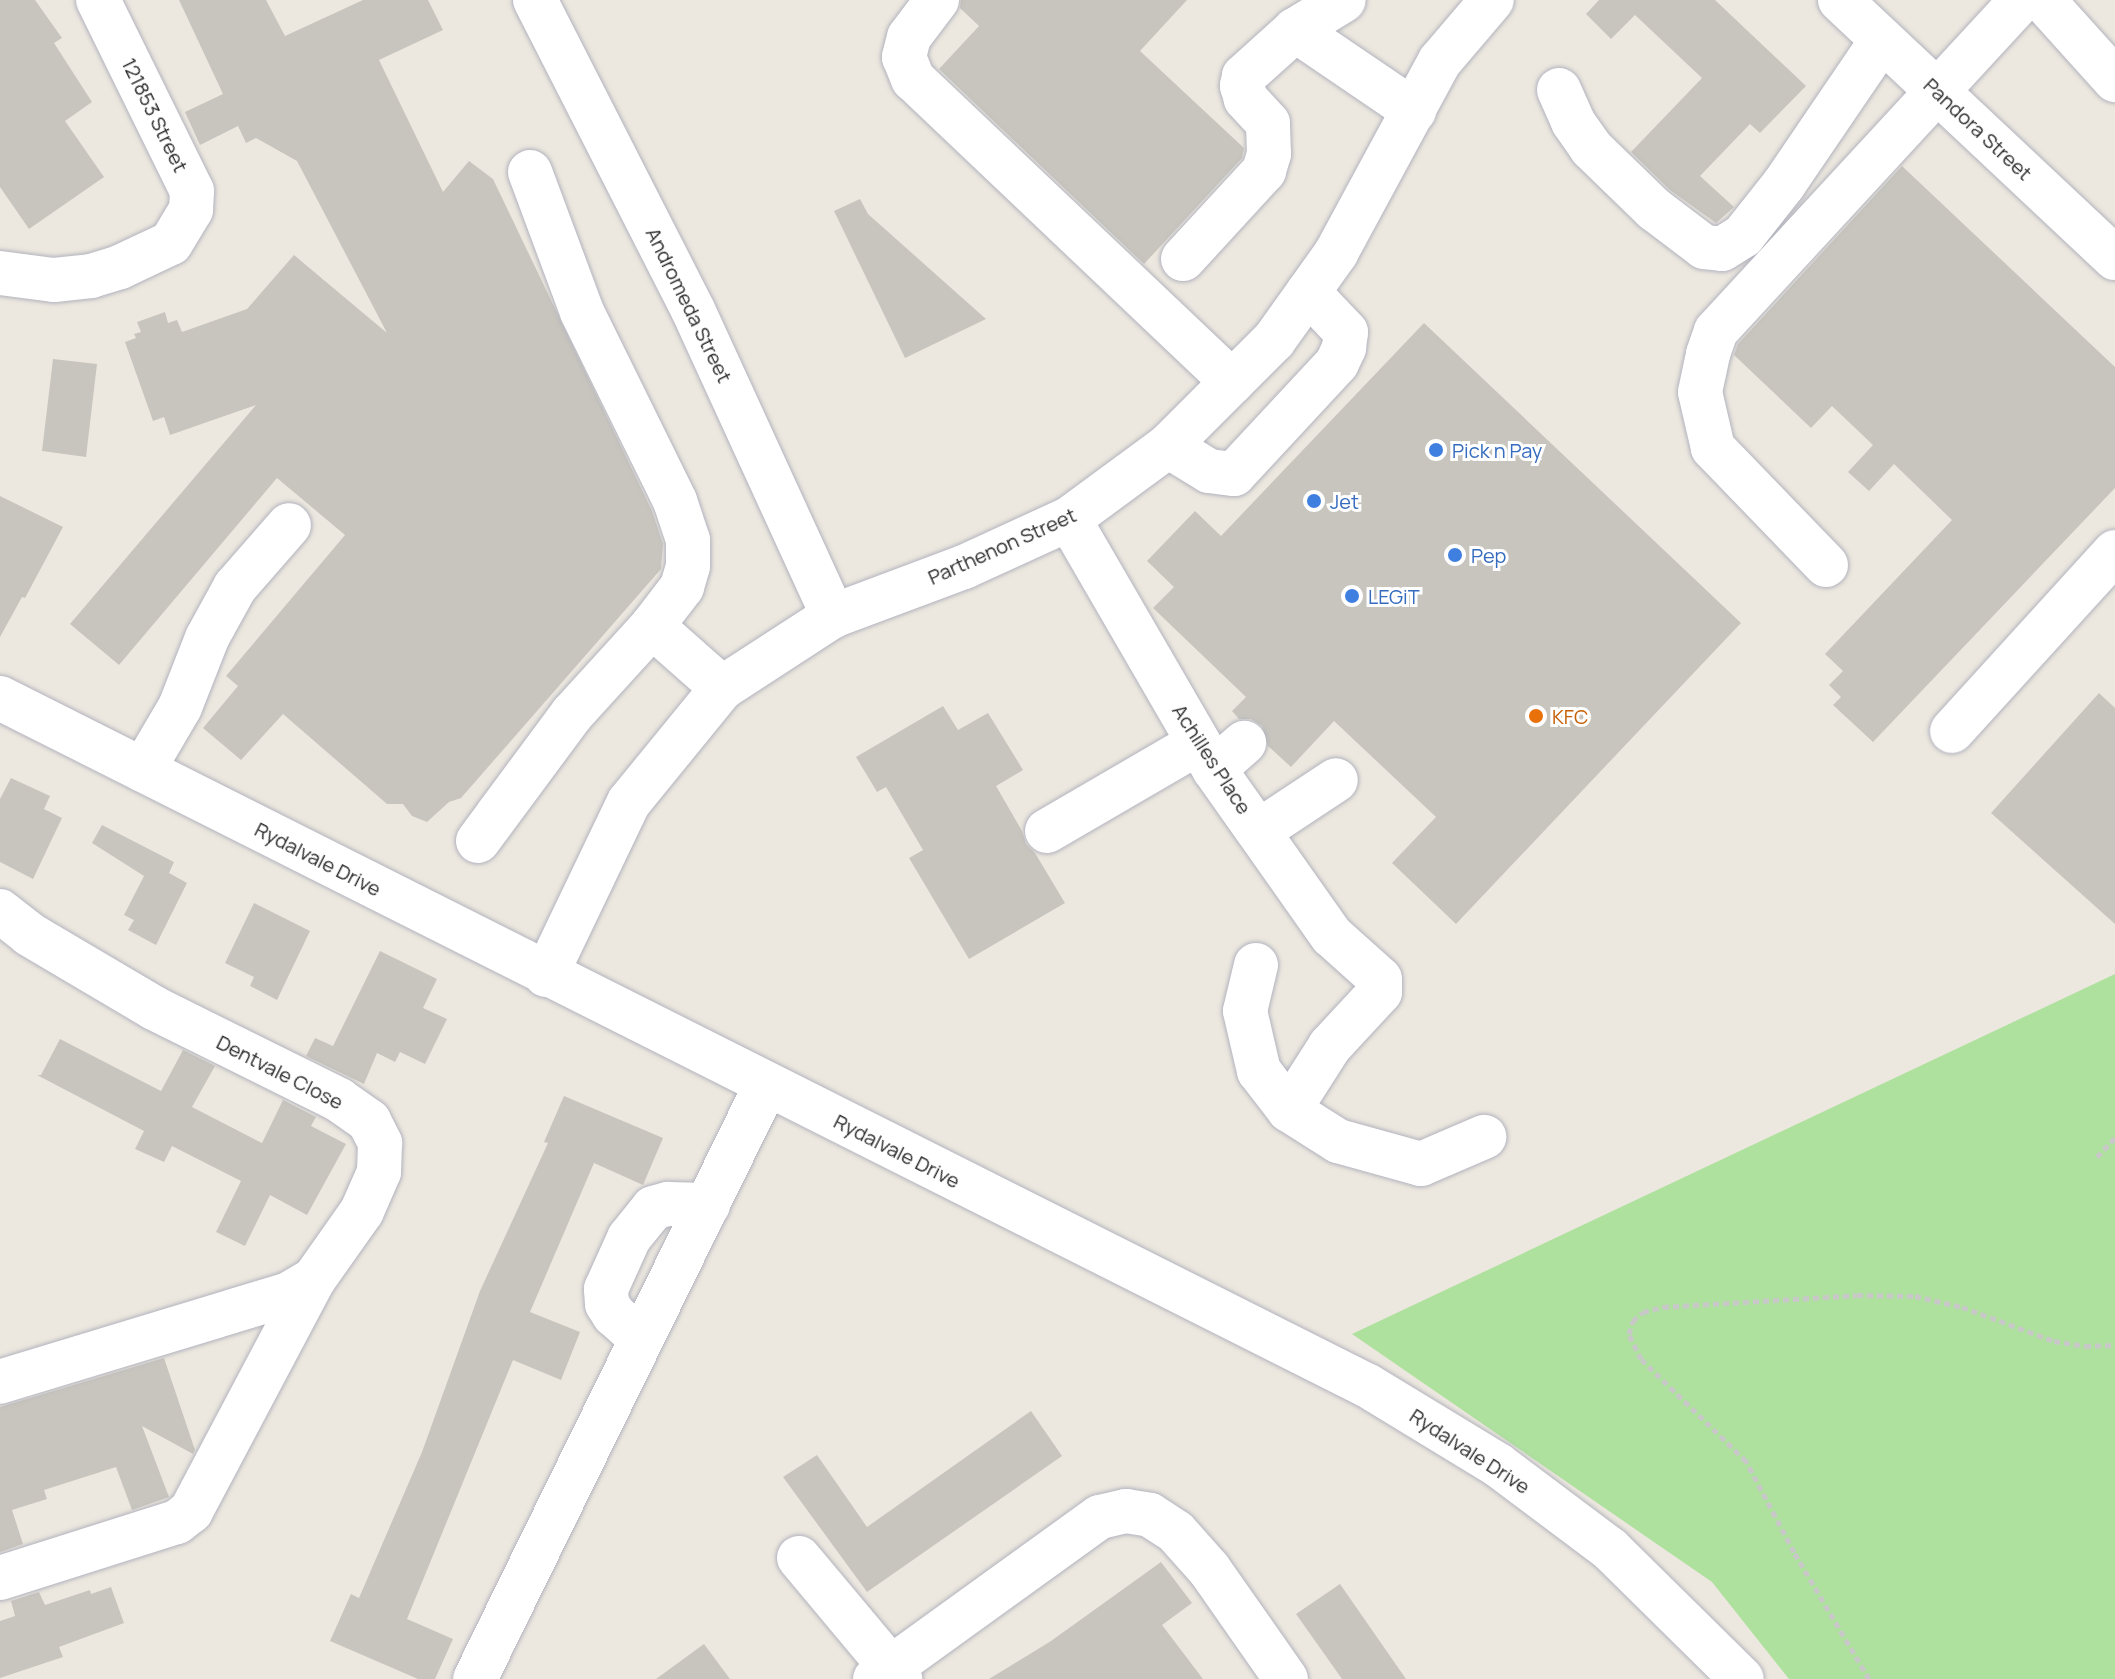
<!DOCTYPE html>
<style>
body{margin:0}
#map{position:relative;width:2115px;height:1679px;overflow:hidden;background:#ede8df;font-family:Manrope,sans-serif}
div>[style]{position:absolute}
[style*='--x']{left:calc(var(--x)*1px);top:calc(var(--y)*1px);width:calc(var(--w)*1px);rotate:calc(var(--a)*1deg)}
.green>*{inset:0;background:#aee09e}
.building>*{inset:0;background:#c8c5be}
.path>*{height:5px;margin-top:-2.5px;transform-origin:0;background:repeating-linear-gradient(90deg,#c8c8c8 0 6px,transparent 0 10px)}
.roads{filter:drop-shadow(0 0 2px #b2b3be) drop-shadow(0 0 2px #b2b3be)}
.minor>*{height:44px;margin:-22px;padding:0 22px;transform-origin:22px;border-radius:22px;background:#fff}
.dots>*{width:22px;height:22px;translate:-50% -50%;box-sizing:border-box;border:4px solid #fff;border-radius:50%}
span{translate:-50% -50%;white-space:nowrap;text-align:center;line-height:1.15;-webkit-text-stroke:6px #fff;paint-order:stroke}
.street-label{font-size:20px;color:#2c2c2c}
.shop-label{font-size:20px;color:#366cbe}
.left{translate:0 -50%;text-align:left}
.food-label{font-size:20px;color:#c56008}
</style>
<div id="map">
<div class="green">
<div style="clip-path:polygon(2115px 974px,2115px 1679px,1789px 1679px,1712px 1582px,1352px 1334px)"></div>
</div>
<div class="building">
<div style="clip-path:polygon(0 0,35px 0,62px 38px,54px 43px,92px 102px,65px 121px,104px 177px,29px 229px,0 187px)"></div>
<div style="clip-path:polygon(179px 0,266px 0,285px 36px,363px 0,428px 0,443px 30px,379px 60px,443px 192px,469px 161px,493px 179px,652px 511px,663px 544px,661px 569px,461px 798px,449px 802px,427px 822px,412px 816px,403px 804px,387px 804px,283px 714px,241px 760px,203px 728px,238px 686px,226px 676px,345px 535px,277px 478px,119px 665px,70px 624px,256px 405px,170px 435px,164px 417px,153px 421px,125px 342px,136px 338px,134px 334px,141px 332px,137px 322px,165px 312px,168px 323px,177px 320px,182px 332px,247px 309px,294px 255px,387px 333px,297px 161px,256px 138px,246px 143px,238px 126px,200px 145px,185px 112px,223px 94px)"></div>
<div style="clip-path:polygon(961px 0,1187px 0,1140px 51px,1244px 148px,1242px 158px,1144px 264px,939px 69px,979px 26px,960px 8px)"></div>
<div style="clip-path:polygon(1599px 0,1715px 0,1806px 86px,1760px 133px,1750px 124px,1700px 176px,1734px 207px,1716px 223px,1670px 190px,1631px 152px,1702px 78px,1635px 15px,1611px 39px,1586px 14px)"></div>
<div style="clip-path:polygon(1902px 166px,2115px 367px,2115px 488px,1873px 742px,1833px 705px,1841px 697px,1829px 685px,1843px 671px,1825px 654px,1952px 520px,1894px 464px,1869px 491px,1848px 472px,1873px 445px,1832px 406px,1811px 428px,1734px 355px,1738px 344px)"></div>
<div style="clip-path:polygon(860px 199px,868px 214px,986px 319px,905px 358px,834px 211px)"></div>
<div style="clip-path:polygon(1424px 323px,1741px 623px,1456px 924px,1392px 863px,1436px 817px,1334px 721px,1291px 767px,1268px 746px,1262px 726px,1251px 719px,1239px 719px,1232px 711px,1246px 697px,1153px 608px,1174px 587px,1147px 561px,1195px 511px,1221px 536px)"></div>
<div style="clip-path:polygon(53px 359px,97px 364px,86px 457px,42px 451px)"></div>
<div style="clip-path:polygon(0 496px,63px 527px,25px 598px,22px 597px,0 637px)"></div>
<div style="clip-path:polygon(2099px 693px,2115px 708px,2115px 924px,1991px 813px)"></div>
<div style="clip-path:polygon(943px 706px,958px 730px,988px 713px,1023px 770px,996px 786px,1022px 831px,1026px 844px,1035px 853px,1065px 903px,969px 959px,909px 858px,923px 850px,886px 787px,877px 792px,856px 757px)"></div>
<div style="clip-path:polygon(11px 778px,50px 796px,44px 809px,62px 818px,33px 879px,0 862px,0 799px)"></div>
<div style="clip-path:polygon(102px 825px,174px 862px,169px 873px,187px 883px,156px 945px,128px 930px,134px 920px,124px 915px,144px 876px,92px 843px)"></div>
<div style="clip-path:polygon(254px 903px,310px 931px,277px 1000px,250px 986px,254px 977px,225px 963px)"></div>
<div style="clip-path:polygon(380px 951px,437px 979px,423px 1008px,447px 1019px,425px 1064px,400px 1052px,395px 1062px,377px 1053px,364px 1084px,306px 1056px,315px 1038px,333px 1046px)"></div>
<div style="clip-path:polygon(60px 1039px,161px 1091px,183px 1050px,215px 1066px,192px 1107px,262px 1143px,283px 1100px,316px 1117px,311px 1126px,346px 1144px,307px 1215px,270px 1195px,245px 1246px,216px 1232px,241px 1181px,172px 1146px,164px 1162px,135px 1149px,144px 1131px,37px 1075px,41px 1075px)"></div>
<div style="clip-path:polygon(564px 1096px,663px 1138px,643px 1185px,594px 1163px,530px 1312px,580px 1332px,561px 1380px,513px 1360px,407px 1619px,453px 1639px,435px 1679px,418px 1679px,330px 1641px,351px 1594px,359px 1598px,422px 1452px,480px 1291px,548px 1143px,544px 1142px)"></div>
<div style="clip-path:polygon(164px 1358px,195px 1450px,193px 1454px,142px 1426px,169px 1497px,132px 1510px,116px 1467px,44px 1490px,47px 1499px,12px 1510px,23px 1544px,0 1552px,0 1407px)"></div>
<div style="clip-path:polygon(1031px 1411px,1062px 1456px,867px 1592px,783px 1477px,817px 1455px,867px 1527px)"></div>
<div style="clip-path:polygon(1161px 1562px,1192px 1603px,1162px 1625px,1203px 1679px,989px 1679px,1051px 1641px)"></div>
<div style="clip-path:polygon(1340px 1584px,1406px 1679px,1342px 1679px,1296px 1614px)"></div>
<div style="clip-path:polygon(111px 1587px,124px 1623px,59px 1647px,63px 1657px,0 1678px,0 1621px,15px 1616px,11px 1601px,39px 1592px,45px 1605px,90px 1590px,91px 1594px)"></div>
<div style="clip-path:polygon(704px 1644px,730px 1679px,656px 1679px)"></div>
</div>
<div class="path">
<div style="--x:2097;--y:1157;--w:26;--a:-47"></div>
<div style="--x:1869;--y:1679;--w:147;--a:-120.6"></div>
<div style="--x:1794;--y:1552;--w:103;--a:-117.8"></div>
<div style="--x:1746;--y:1461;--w:146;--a:-135.8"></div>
<div style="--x:1641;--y:1359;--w:28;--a:-116"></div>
<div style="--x:1629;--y:1334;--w:14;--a:-73"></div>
<div style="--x:1633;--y:1321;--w:13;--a:-42"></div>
<div style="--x:1643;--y:1312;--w:21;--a:-14"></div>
<div style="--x:1663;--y:1307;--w:194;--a:-3.5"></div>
<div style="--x:1857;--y:1295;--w:58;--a:1"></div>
<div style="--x:1915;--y:1296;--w:48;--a:13.2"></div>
<div style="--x:1962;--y:1307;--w:98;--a:20.3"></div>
<div style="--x:2054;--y:1341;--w:31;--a:9"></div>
<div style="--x:2085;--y:1346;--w:30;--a:-2"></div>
</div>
<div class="roads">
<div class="minor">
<div style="--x:535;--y:0;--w:348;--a:63"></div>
<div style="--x:693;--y:310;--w:337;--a:65.4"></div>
<div style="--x:937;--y:0;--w:46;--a:127.1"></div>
<div style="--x:909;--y:37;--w:21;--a:104"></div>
<div style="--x:904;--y:57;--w:24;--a:68"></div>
<div style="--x:913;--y:79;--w:440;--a:43.5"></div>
<div style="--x:1840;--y:0;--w:377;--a:43.2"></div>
<div style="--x:2043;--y:0;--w:108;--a:48"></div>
<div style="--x:1295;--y:30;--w:144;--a:34.2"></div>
<div style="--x:1559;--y:90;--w:35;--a:66"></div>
<div style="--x:1573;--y:122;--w:32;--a:55"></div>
<div style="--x:1591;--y:148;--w:88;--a:44.1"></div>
<div style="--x:1654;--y:209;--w:63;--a:37.2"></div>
<div style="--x:1704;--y:247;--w:18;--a:6"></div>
<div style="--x:1722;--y:249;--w:25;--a:-32"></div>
<div style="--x:1743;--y:236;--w:66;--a:-51.7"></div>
<div style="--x:1784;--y:184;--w:174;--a:-55.8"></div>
<div style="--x:530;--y:172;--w:149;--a:69.6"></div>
<div style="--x:582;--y:312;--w:211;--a:63.8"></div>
<div style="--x:675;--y:501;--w:41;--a:71.6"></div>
<div style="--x:688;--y:540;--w:26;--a:90"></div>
<div style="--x:688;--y:566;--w:22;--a:106"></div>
<div style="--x:682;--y:587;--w:49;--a:127.6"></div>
<div style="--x:652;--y:626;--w:94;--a:41.5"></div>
<div style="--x:1183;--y:259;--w:120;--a:-47.4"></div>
<div style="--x:1264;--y:171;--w:18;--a:-74"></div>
<div style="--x:1269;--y:154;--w:31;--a:-92"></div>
<div style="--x:1268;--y:123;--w:33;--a:-133"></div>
<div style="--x:1246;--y:99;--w:14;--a:-107"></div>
<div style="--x:1242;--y:86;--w:10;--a:-79"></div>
<div style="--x:1244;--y:76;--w:69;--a:-42"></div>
<div style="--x:1295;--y:30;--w:57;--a:-31.5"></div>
<div style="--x:0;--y:273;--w:54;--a:7.4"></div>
<div style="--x:54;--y:280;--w:37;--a:-6"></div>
<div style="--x:91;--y:276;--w:30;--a:-17"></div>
<div style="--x:120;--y:267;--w:56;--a:-25.2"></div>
<div style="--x:171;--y:243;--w:39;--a:-59"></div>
<div style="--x:191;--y:210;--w:19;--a:-87"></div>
<div style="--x:192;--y:191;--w:213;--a:-116.2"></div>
<div style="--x:1168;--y:446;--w:48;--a:31.4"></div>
<div style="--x:1209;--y:471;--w:25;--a:7"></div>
<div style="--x:1234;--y:474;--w:151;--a:-47.1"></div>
<div style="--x:1337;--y:363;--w:17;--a:-65"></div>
<div style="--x:1344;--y:348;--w:16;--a:-83"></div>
<div style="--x:1346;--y:332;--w:55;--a:-133.5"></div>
<div style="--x:1069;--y:519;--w:289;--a:59.9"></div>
<div style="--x:1214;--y:769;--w:204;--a:54.8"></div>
<div style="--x:1332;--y:936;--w:64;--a:41.9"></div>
<div style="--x:1380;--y:979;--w:13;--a:90"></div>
<div style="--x:1380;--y:992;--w:74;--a:132.8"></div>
<div style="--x:1330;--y:1046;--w:76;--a:122.6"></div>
<div style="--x:1826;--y:565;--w:163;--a:-134"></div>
<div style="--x:1713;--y:448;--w:57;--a:-103.1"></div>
<div style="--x:1700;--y:392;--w:39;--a:-78"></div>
<div style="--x:1708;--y:354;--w:24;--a:-71"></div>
<div style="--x:1716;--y:331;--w:450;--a:-47.3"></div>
<div style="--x:0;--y:698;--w:1531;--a:26.7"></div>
<div style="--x:1368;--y:1386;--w:152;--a:31.3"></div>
<div style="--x:1498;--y:1465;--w:140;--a:36.9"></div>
<div style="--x:1610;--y:1549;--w:185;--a:44.6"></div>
<div style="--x:1952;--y:731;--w:242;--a:-47.7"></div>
<div style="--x:1214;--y:769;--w:40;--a:-41"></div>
<div style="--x:143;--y:770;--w:73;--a:-59.6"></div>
<div style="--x:180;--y:707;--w:74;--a:-68.6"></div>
<div style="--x:207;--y:638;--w:58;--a:-61.2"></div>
<div style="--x:235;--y:587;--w:82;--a:-48.9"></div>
<div style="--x:1047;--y:831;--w:175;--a:-30.2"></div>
<div style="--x:1259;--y:831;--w:92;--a:-33.5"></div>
<div style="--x:478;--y:841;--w:158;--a:-53.5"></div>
<div style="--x:572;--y:714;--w:119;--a:-47.7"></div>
<div style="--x:0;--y:911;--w:37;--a:38"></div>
<div style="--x:29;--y:934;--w:145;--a:30.6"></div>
<div style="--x:154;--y:1008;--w:207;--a:26.4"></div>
<div style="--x:339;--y:1100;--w:37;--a:35"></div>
<div style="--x:369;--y:1121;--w:25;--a:63"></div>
<div style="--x:380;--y:1143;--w:29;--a:92"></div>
<div style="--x:379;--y:1172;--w:43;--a:113.6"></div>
<div style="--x:362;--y:1211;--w:83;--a:125.2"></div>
<div style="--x:314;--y:1279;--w:29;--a:149"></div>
<div style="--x:289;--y:1294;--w:302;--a:163.1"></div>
<div style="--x:1256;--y:965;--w:47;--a:103.4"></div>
<div style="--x:1245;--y:1011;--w:62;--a:76.9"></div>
<div style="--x:1259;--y:1071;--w:49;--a:52.4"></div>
<div style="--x:1289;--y:1110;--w:58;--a:32.3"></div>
<div style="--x:1338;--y:1141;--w:86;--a:15.5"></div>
<div style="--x:1421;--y:1164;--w:69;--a:-23.2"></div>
<div style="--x:546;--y:975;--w:192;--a:-64.4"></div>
<div style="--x:629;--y:802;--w:147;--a:-50.8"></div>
<div style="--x:722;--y:688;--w:132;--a:-33"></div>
<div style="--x:833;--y:616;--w:140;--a:-20.5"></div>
<div style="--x:964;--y:567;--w:115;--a:-24.6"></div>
<div style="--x:1069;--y:519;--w:123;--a:-36.4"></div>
<div style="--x:1168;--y:446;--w:150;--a:-45"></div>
<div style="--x:1274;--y:340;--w:107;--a:-54.5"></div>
<div style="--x:1336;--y:253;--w:218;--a:-61.6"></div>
<div style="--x:1440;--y:61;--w:80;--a:-49.6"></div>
<div style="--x:641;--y:1339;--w:36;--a:-138"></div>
<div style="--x:614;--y:1315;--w:13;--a:-122"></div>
<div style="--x:607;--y:1304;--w:15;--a:-94"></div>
<div style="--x:606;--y:1289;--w:56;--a:-65.7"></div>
<div style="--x:629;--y:1238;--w:38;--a:-51"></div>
<div style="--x:653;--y:1208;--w:16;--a:-15"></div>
<div style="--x:668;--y:1204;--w:40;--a:1.4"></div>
<div style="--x:799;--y:1558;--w:158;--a:50.1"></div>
<div style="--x:0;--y:1578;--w:186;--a:-17.6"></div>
<div style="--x:177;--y:1522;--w:18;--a:-38"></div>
<div style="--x:191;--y:1511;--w:263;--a:-62.1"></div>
<div style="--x:475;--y:1679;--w:661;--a:-63.9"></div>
<div style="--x:875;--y:1679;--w:277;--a:-35.8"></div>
<div style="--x:1100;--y:1517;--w:27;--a:-13"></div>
<div style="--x:1126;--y:1511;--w:24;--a:9"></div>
<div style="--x:1150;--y:1515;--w:31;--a:33"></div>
<div style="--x:1176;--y:1532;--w:50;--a:48.3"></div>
<div style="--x:1209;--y:1569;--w:134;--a:55"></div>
</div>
</div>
<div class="dots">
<div style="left:1436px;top:450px;background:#3f7fe0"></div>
<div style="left:1314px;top:501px;background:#3f7fe0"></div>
<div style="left:1455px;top:555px;background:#3f7fe0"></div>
<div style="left:1352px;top:596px;background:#3f7fe0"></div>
<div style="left:1536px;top:716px;background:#e8710a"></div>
</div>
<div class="street-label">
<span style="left:155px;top:115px;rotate:64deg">121853 Street</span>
<span style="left:1978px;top:129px;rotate:43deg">Pandora Street</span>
<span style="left:689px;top:305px;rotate:64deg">Andromeda Street</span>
<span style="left:1002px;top:546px;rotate:-24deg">Parthenon Street</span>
<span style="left:1212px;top:759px;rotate:57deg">Achilles Place</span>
<span style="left:318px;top:859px;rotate:27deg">Rydalvale Drive</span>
<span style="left:280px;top:1072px;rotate:27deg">Dentvale Close</span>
<span style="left:897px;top:1151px;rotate:27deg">Rydalvale Drive</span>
<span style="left:1470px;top:1451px;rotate:33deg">Rydalvale Drive</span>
</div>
<div class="shop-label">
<span class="left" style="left:1452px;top:450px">Pick n Pay</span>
<span class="left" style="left:1330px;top:501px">Jet</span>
<span class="left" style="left:1471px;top:555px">Pep</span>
<span class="left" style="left:1368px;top:596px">LEGiT</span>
</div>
<div class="food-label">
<span class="left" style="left:1552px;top:716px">KFC</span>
</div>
</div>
